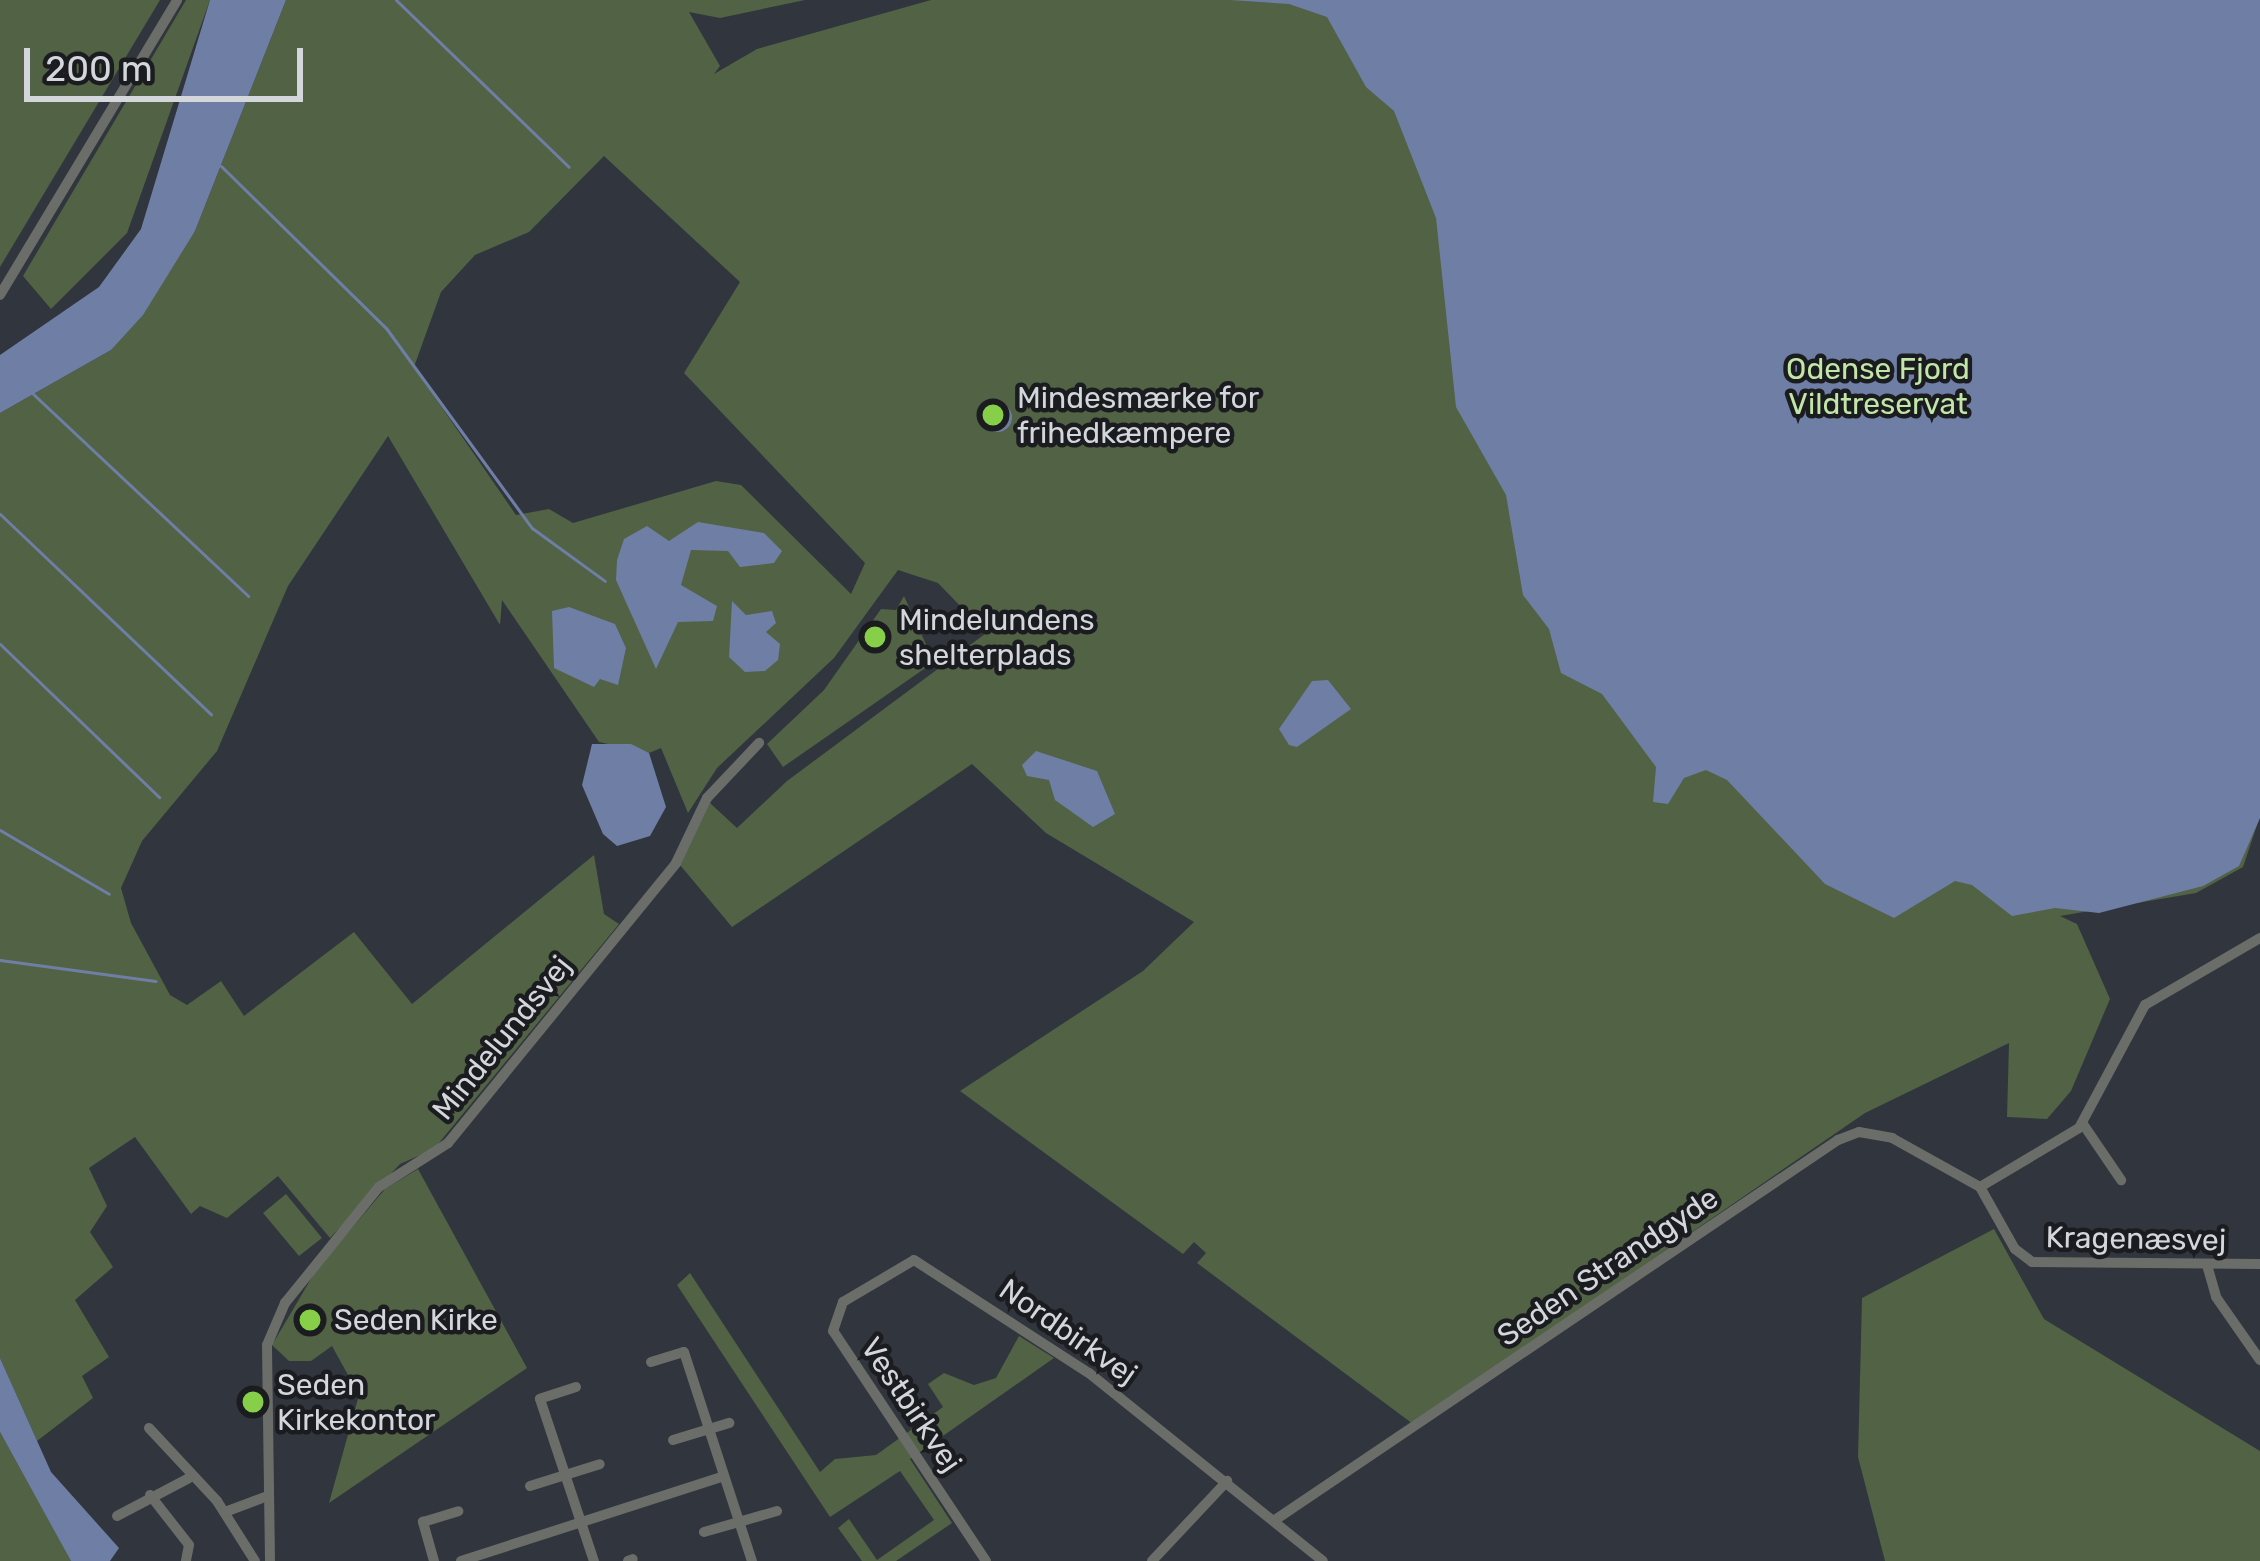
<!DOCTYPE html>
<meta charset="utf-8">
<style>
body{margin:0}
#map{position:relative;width:2260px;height:1561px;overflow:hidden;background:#31353d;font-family:Rubik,sans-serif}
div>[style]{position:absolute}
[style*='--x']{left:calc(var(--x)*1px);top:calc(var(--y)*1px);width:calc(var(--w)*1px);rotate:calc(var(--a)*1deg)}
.green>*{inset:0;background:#516245}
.water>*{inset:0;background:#6f7ea5}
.stream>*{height:3px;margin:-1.5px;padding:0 1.5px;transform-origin:1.5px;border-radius:1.5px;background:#6f7ea5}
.stream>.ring{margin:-1.5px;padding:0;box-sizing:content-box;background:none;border:3px solid #6f7ea5;border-radius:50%}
.minor>*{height:10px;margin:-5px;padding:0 5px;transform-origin:5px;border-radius:5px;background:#6a6d68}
.dots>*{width:33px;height:33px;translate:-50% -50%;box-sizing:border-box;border:6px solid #1b1c20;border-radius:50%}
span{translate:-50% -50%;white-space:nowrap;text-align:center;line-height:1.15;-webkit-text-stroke:9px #1b1c20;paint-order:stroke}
.park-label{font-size:30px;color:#c1e6a8}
.poi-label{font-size:30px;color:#d3d6db}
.left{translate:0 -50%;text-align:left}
.street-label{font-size:30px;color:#d3d6db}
.scale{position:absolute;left:24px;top:48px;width:279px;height:54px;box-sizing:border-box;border:6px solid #d3d6db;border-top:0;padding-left:15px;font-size:36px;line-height:42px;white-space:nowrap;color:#d3d6db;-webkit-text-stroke:9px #1b1c20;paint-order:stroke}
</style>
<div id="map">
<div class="green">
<div style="clip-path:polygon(0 0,160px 0,0 267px)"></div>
<div style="clip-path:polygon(186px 0,210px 0,127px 233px,51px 309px,23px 276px)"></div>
<div style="clip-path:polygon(evenodd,286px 0,805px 0,720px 18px,689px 12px,720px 66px,714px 74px,757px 49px,931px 0,2260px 0,2260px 816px,2243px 867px,2196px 893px,2060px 916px,2077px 924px,2110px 999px,2071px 1091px,2047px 1119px,2007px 1117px,2009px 1043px,1865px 1113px,1413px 1424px,1197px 1263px,1206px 1253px,1194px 1242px,1183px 1254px,960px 1091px,1143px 971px,1194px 922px,1046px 833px,972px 764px,732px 927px,680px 865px,710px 803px,737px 828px,787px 781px,1001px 622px,996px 613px,964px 610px,938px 583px,898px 570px,834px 658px,717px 768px,688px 813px,661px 748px,649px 753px,599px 742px,502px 600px,500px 625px,388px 436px,288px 586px,217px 751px,142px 841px,121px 888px,131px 923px,170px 995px,187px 1005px,221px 981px,244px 1016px,354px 932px,412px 1004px,594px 855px,604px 914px,619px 924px,434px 1149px,400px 1164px,330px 1238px,278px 1176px,227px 1218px,200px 1206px,191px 1214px,135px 1137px,89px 1168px,107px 1206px,90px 1232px,113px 1267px,75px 1300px,109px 1357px,82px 1376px,93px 1398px,37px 1441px,0 1358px,0 413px,111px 350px,195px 231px,286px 0,604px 156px,740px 282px,684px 373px,865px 563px,851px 594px,741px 485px,716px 481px,573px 523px,549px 509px,516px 515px,414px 367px,441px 292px,475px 255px,529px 232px,604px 156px)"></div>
<div style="clip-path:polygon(904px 596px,934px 662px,783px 767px,767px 744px,824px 690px,881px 609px,896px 610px)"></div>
<div style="clip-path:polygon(418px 1169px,527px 1368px,329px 1503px,359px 1395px,332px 1346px,311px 1361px,289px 1361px,272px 1345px,315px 1272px,385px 1189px)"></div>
<div style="clip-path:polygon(286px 1194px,322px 1238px,299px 1256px,263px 1213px)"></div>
<div style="clip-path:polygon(1994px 1229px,2044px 1319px,2260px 1451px,2260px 1561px,1885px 1561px,1858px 1457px,1862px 1298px)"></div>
<div style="clip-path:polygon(690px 1273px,820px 1472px,835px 1459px,876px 1455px,943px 1407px,928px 1384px,944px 1373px,974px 1385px,996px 1378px,1019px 1336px,1054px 1358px,910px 1459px,952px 1523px,896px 1561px,862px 1561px,838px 1528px,849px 1519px,877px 1560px,934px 1520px,900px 1471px,830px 1517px,677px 1285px)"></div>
<div style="clip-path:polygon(0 1432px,61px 1542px,71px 1561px,0 1561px)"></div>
</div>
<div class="water">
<div style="clip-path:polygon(210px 0,286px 0,195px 231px,143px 315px,111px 350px,0 413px,0 355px,99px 287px,141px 229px)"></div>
<div style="clip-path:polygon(1230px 0,2260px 0,2260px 818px,2239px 866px,2203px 886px,2099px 913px,2055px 908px,2012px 916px,1972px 885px,1955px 881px,1894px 918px,1825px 884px,1727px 780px,1706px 770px,1684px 778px,1668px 804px,1653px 802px,1656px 767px,1602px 694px,1561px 673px,1549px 629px,1523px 595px,1506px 495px,1456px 407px,1436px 218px,1394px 111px,1366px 87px,1327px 17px,1289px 4px)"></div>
<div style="clip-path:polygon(698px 522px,764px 533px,782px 551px,774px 563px,740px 567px,728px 551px,691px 550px,681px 585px,717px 606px,713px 621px,678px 622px,656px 669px,616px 580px,617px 560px,624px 539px,647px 526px,669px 541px)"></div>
<div style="clip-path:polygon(732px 601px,746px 615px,772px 611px,776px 623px,766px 632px,780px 644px,778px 660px,765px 671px,745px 672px,729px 657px)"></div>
<div style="clip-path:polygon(569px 607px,615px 624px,626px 648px,618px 685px,600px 679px,594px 687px,554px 668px,552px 611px)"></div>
<div style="clip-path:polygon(1328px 680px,1351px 709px,1297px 747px,1289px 745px,1279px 729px,1312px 681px)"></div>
<div style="clip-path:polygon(592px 744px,631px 744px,649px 753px,666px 807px,650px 836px,617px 846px,603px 834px,582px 785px)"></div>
<div style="clip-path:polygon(1036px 751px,1097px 771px,1115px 814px,1093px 827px,1055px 800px,1049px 780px,1027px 776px,1022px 765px)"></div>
<div style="clip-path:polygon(0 1358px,51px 1472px,119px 1548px,110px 1561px,71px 1561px,0 1432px)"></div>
</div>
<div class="stream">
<div style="--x:396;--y:0;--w:240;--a:44"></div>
<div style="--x:221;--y:166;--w:231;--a:44.5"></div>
<div style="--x:386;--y:328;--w:248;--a:53.9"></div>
<div style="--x:532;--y:528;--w:90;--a:36"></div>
<div style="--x:31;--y:392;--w:298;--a:43.2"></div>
<div class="ring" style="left:984px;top:404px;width:23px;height:23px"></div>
<div style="--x:0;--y:514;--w:291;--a:43.5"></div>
<div style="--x:0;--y:644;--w:221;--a:43.9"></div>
<div style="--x:0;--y:830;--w:126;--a:30.4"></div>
<div style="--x:0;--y:960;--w:157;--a:7.7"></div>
</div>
<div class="minor">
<div style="--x:0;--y:295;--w:344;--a:-59"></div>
<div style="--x:2083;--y:1124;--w:68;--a:55.8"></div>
<div style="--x:1980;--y:1187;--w:115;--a:-30.8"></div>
<div style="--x:2079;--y:1128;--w:140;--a:-61.8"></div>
<div style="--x:2145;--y:1005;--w:133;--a:-30.2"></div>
<div style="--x:1980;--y:1187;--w:71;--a:60.6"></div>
<div style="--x:2015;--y:1249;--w:21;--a:37"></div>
<div style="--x:2032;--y:1262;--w:228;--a:0.5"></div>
<div style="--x:2207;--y:1265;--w:33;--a:74"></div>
<div style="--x:2216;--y:1297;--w:77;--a:55.1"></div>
<div style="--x:651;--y:1362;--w:34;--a:-17"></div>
<div style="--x:684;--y:1352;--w:220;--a:72"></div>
<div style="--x:576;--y:1387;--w:38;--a:162"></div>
<div style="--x:540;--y:1399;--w:171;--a:71.6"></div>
<div style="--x:149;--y:1428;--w:100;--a:47"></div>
<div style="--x:217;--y:1501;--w:71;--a:57.7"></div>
<div style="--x:673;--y:1440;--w:59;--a:-16.9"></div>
<div style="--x:530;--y:1486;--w:73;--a:-17.4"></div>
<div style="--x:150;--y:1495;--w:63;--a:52"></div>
<div style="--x:189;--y:1545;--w:16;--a:101"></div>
<div style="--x:225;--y:1512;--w:43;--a:-20.6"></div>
<div style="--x:117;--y:1516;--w:81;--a:-27.8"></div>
<div style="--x:1275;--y:1520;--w:679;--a:-34.02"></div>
<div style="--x:1838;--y:1140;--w:22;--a:-21"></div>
<div style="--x:1859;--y:1132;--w:34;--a:10"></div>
<div style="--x:1892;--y:1138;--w:101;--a:29.1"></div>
<div style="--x:704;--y:1532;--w:76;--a:-16"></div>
<div style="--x:270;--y:1561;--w:216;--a:-90.8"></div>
<div style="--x:267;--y:1345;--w:46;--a:-66.8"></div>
<div style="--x:285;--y:1303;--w:149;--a:-51"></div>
<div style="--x:379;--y:1187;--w:82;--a:-32.5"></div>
<div style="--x:448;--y:1143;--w:361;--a:-50.8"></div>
<div style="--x:676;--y:863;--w:72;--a:-64.5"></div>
<div style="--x:707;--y:798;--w:76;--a:-46.6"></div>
<div style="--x:434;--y:1561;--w:41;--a:-105.8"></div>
<div style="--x:423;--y:1522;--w:37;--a:-17"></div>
<div style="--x:461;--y:1561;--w:276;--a:-17.9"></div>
<div style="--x:628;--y:1561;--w:5;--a:-22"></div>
<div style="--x:986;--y:1561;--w:276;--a:-123.6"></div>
<div style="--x:833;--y:1331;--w:31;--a:-71"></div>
<div style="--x:843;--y:1302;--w:82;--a:-30.6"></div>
<div style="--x:914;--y:1260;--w:208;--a:32.9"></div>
<div style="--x:1089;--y:1373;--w:300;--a:38.8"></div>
<div style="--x:1152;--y:1561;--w:110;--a:-46.8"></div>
</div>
<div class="dots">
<div style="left:993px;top:415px;background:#88cf49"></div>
<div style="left:875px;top:637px;background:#88cf49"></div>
<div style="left:310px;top:1320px;background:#88cf49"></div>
<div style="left:253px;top:1402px;background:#88cf49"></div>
</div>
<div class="park-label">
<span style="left:1878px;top:386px">Odense Fjord<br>Vildtreservat</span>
</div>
<div class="poi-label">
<span class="left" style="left:1017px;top:415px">Mindesmærke for<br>frihedkæmpere</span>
<span class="left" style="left:899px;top:637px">Mindelundens<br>shelterplads</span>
<span class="left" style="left:334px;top:1320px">Seden Kirke</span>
<span class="left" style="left:277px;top:1402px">Seden<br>Kirkekontor</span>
</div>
<div class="street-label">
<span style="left:502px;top:1038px;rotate:-51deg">Mindelundsvej</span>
<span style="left:2136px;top:1239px;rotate:1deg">Kragenæsvej</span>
<span style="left:1608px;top:1267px;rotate:-34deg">Seden Strandgyde</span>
<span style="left:1068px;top:1332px;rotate:35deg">Nordbirkvej</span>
<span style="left:911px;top:1405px;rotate:56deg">Vestbirkvej</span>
</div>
<div class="scale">200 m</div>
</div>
